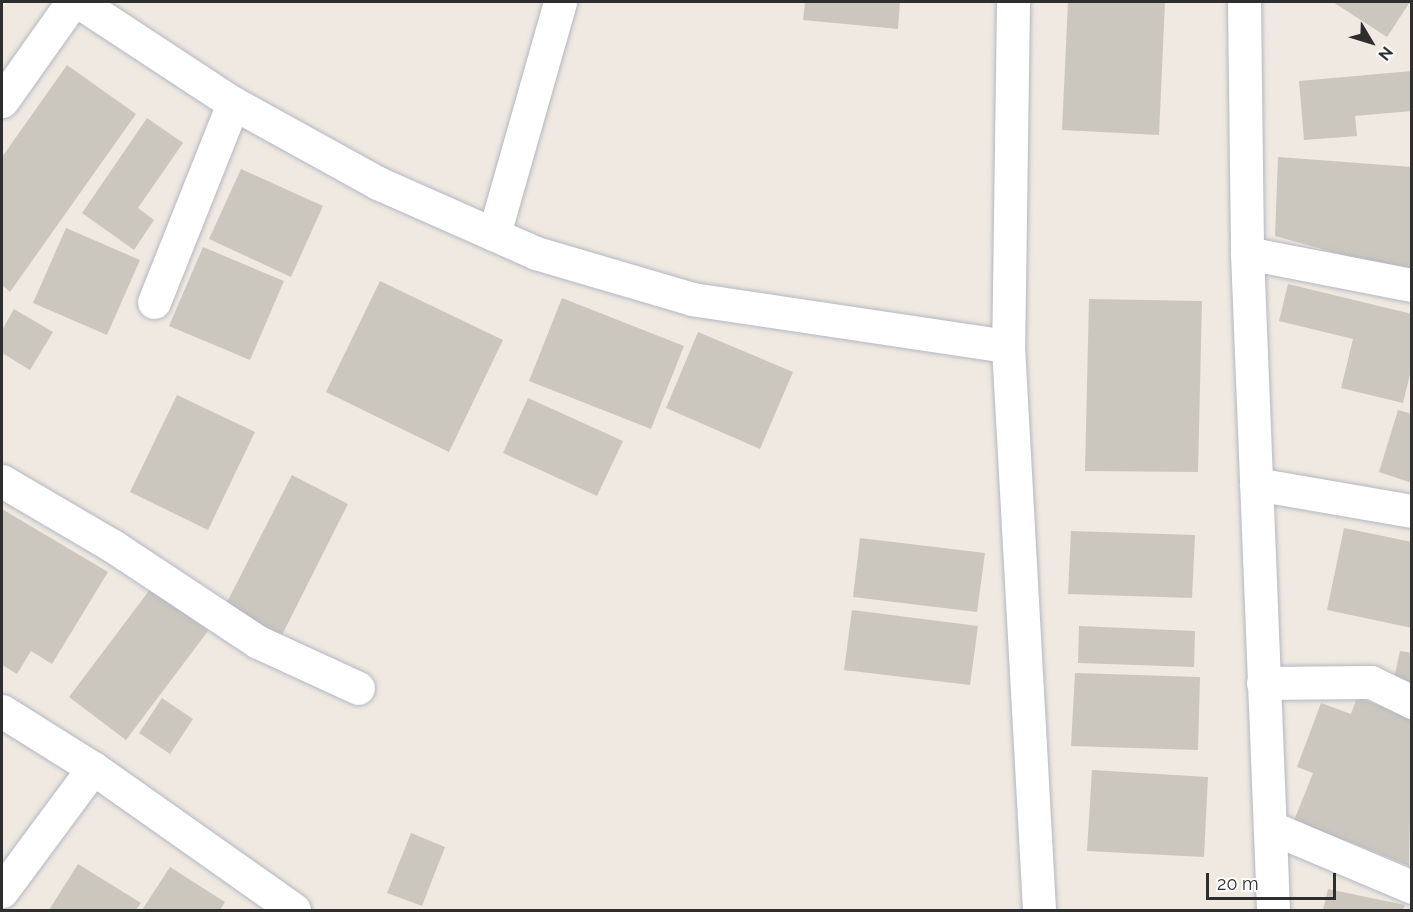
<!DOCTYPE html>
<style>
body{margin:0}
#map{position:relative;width:1413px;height:912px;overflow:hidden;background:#efe9e1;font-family:Raleway,sans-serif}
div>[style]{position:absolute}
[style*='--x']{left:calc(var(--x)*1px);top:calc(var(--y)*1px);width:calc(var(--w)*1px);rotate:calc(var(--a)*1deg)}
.building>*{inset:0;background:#cbc7bf}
.roads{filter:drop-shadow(0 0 2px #b4b7c1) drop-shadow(0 0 2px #b4b7c1)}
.street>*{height:33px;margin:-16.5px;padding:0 16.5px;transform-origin:16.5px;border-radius:16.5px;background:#fff}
.secondary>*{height:33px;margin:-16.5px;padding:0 16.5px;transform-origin:16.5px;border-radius:16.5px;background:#fff}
span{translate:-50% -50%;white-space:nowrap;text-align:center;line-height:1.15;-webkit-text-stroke:4.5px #fff;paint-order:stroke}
.frame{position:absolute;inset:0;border:3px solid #2e2e2e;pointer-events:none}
.north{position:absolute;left:1341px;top:12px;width:60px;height:60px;-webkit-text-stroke:4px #fff;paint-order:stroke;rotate:128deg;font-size:16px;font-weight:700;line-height:24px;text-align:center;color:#2e2e2e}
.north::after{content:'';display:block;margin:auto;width:21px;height:27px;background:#2e2e2e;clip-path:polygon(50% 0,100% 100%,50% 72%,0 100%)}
.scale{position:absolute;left:1206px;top:873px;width:130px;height:27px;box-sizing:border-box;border:3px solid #2e2e2e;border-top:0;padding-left:8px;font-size:18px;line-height:21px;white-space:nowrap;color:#2e2e2e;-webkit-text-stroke:4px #fff;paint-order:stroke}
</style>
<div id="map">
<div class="building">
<div style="clip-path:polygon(805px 2px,900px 2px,898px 29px,803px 20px)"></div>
<div style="clip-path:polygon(1068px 2px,1165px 2px,1159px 135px,1062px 130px)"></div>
<div style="clip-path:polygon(1333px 2px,1410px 2px,1387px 37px)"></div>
<div style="clip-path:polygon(67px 65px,136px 114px,10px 292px,2px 285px,2px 157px)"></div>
<div style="clip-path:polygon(1412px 71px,1412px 111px,1355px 116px,1357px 136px,1304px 140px,1299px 81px)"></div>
<div style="clip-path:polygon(147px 118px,183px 143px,138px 208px,154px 220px,134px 250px,82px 213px)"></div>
<div style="clip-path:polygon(1278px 157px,1412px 167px,1412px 274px,1275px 236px)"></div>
<div style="clip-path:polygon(241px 169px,323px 206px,291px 277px,209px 239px)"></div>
<div style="clip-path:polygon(66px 228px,140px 260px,107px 335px,33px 303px)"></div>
<div style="clip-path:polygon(203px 247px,284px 281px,250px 360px,169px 326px)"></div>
<div style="clip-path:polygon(380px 281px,503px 340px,449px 452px,326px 392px)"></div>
<div style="clip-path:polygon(1288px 284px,1412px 314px,1412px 366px,1403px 403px,1341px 388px,1353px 339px,1279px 321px)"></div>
<div style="clip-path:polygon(562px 298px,684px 346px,651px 429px,529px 381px)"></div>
<div style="clip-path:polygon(1089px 299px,1202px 301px,1198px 472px,1085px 471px)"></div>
<div style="clip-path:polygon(14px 309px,53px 332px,30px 370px,2px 353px,2px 330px)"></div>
<div style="clip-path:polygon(698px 332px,793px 372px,760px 449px,666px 408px)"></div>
<div style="clip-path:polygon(177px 395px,255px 432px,208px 530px,130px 492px)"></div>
<div style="clip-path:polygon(528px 398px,623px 441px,597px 496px,503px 453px)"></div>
<div style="clip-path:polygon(1398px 410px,1412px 414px,1412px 483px,1379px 472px)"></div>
<div style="clip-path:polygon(292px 475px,348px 504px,282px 635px,225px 606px)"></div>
<div style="clip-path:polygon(2px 509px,108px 572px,52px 664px,31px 651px,17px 674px,2px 665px)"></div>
<div style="clip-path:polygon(1344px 528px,1412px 542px,1412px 628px,1327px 610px)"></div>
<div style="clip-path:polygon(1071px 531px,1195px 535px,1192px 598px,1068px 594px)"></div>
<div style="clip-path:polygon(860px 538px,985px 553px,977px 612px,853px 597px)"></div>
<div style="clip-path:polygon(151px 588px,208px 631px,126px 740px,69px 697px)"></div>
<div style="clip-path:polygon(852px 610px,978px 626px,970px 685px,844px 670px)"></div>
<div style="clip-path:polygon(1079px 626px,1195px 631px,1194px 667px,1078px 663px)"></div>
<div style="clip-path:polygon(1400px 651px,1412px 653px,1412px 690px,1392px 687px)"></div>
<div style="clip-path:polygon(1075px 673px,1200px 677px,1198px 750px,1071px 746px)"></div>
<div style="clip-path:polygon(1357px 697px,1412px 718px,1409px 866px,1345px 840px,1342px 847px,1291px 828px,1313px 773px,1297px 767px,1321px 703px,1351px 714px)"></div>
<div style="clip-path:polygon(162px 698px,193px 719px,170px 754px,139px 733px)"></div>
<div style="clip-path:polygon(1092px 770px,1208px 777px,1204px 857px,1087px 851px)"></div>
<div style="clip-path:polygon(411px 833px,445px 847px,422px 906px,387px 893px)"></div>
<div style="clip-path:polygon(78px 864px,141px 903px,136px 910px,49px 910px)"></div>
<div style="clip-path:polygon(170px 867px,225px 902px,220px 910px,142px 910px)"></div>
<div style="clip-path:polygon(1328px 889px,1405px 905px,1403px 910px,1323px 910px)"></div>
</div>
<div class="roads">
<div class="street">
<div style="--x:79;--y:2;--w:184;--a:33.3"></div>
<div style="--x:233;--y:103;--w:166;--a:28.9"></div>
<div style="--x:378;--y:183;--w:173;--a:23.9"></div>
<div style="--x:536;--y:253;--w:163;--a:16.4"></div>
<div style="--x:692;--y:299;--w:319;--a:8.5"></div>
<div style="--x:1013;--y:2;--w:344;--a:90.8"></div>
<div style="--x:1008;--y:346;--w:565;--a:86.85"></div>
<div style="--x:2;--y:101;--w:121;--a:-54.7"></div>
<div style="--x:494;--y:234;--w:241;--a:-74.1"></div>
<div style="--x:1247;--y:253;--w:168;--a:11"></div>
<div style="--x:154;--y:302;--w:214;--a:-68.3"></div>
<div style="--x:2;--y:481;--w:129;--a:30.4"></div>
<div style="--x:113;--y:546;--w:174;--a:33.5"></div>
<div style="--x:258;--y:642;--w:110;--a:24.7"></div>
<div style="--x:1256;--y:484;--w:158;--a:9.8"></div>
<div style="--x:1263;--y:683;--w:108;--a:-0.5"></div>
<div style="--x:1371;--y:682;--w:46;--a:26"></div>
<div style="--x:2;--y:711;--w:107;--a:32.1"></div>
<div style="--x:93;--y:768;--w:246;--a:35.2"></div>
<div style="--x:1270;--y:827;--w:154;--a:22.9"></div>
<div style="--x:2;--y:891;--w:153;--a:-53.5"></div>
</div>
<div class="secondary">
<div style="--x:1244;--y:2;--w:251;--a:89.3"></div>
<div style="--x:1247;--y:253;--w:658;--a:87.73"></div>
</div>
</div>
<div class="frame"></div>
<div class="north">N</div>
<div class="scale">20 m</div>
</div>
